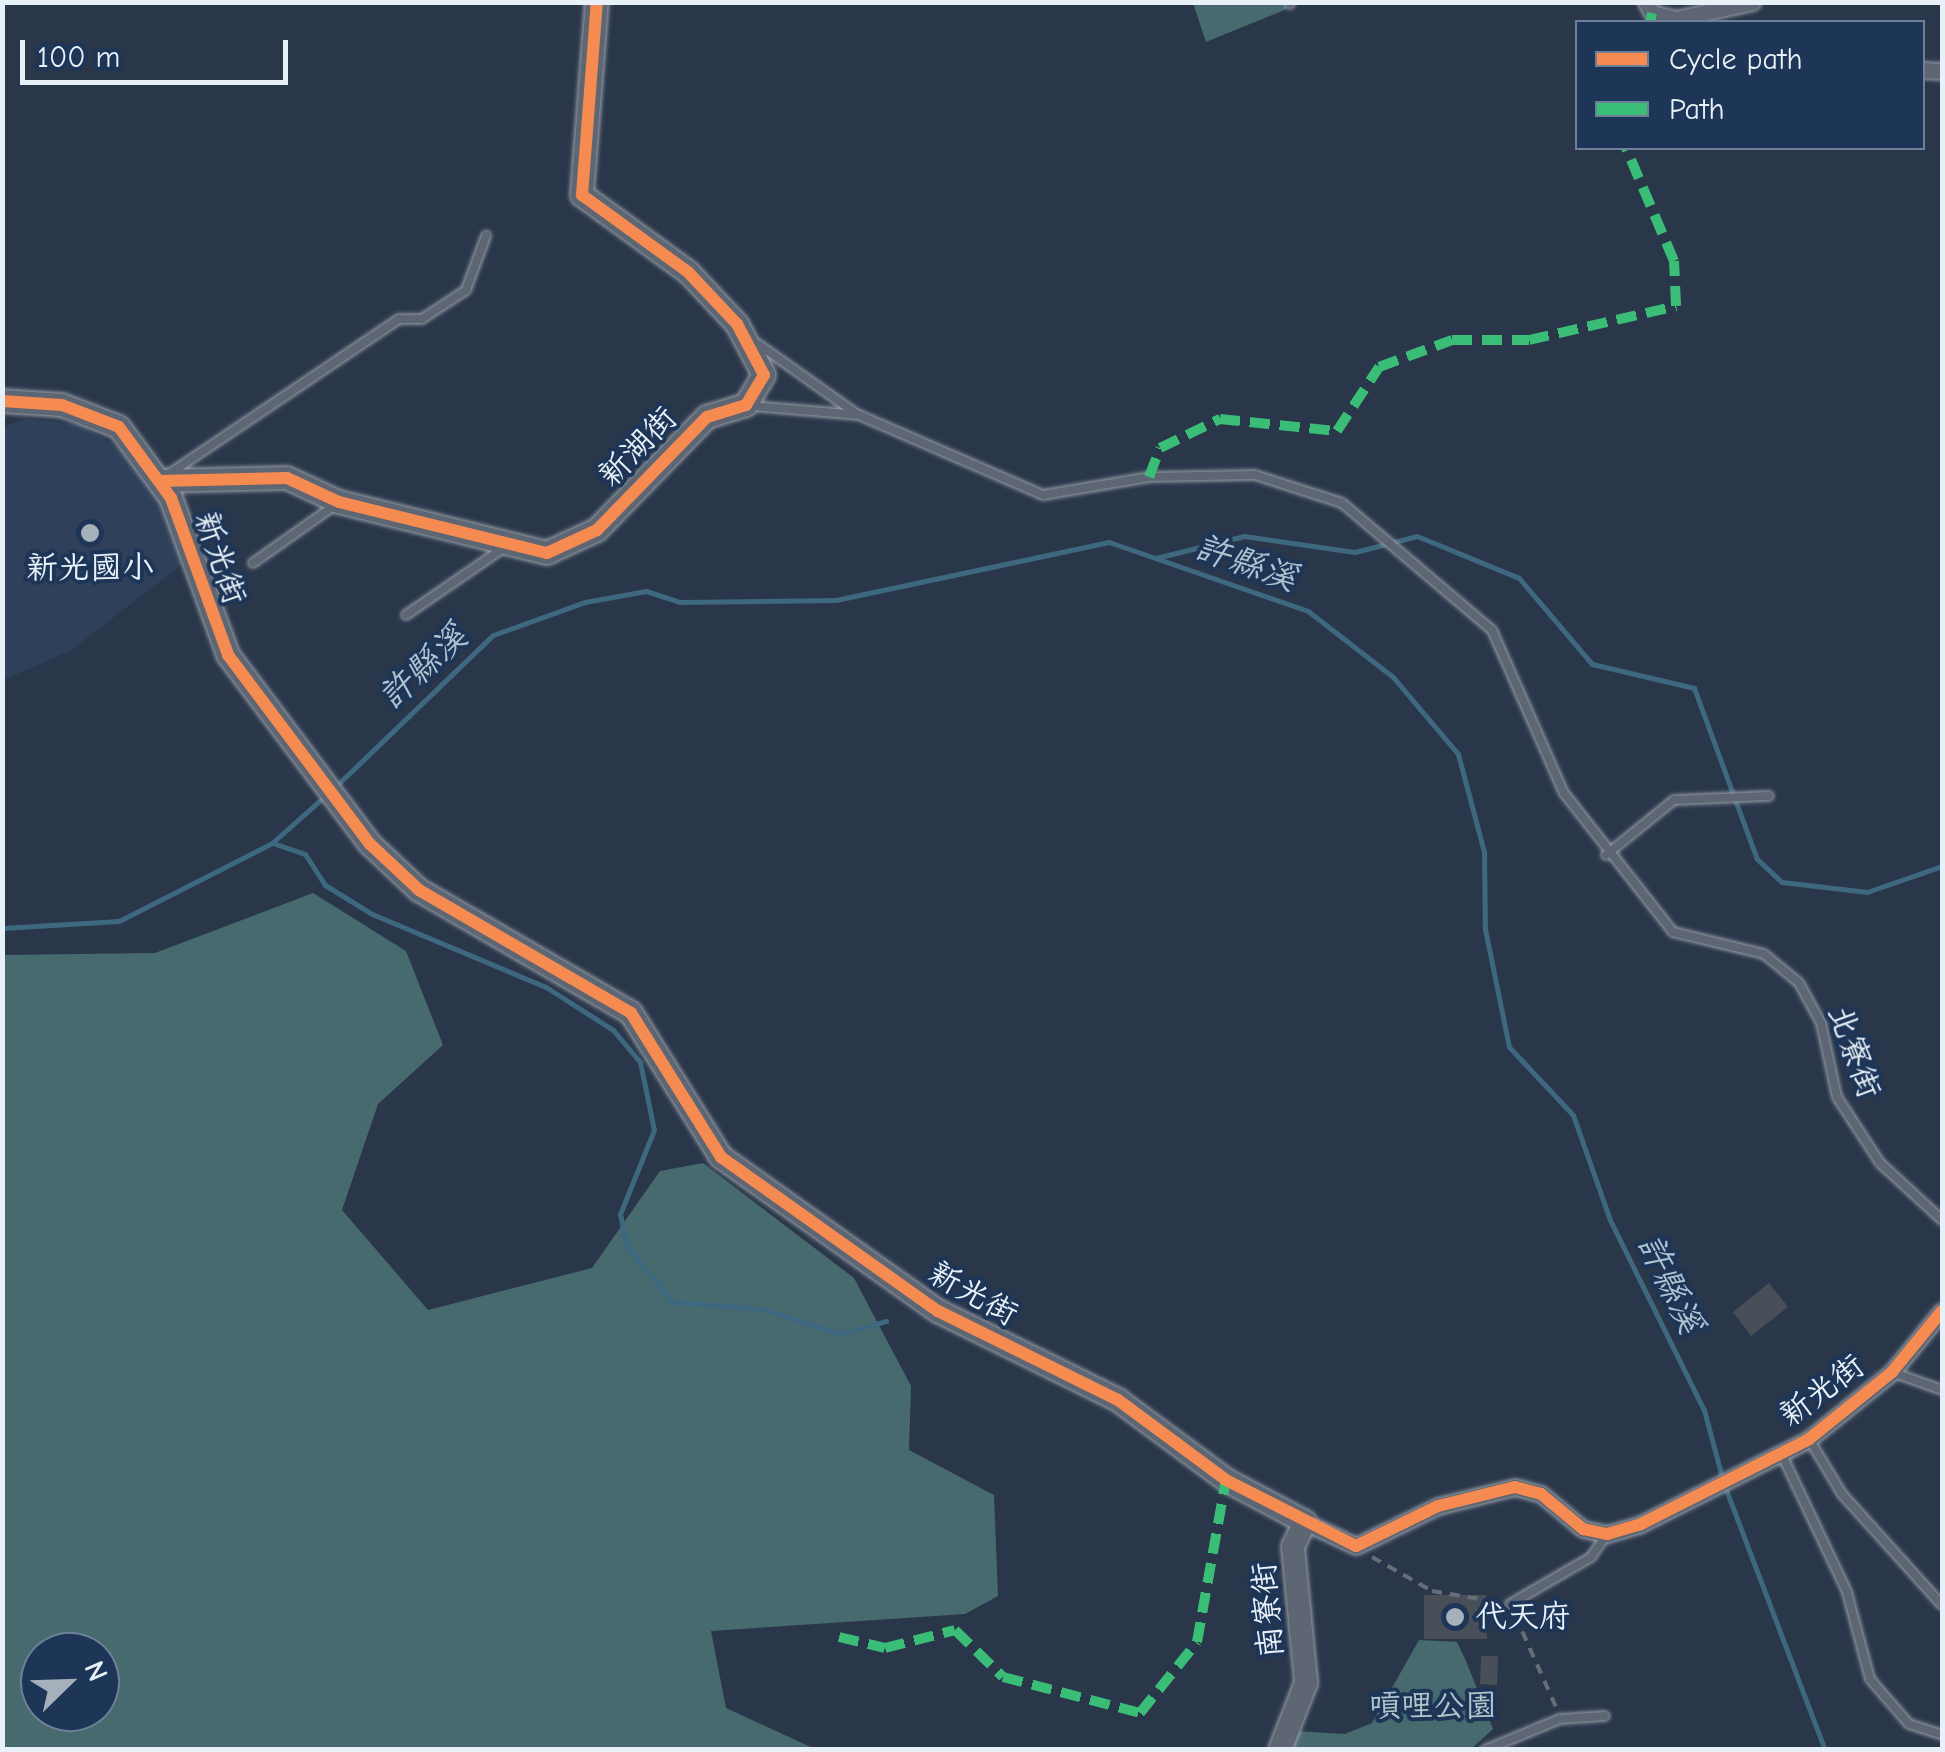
<!DOCTYPE html>
<meta charset="utf-8">
<style>
body{margin:0}
#map{position:relative;width:1945px;height:1752px;overflow:hidden;background:#2a374a;font-family:"Comic Neue","LXGW WenKai TC",sans-serif}
div>[style]{position:absolute}
[style*='--x']{left:calc(var(--x)*1px);top:calc(var(--y)*1px);width:calc(var(--w)*1px);rotate:calc(var(--a)*1deg)}
.built>*{inset:0;background:#2f415a}
.green>*{inset:0;background:#476a6f}
.stream>*{height:5px;margin:-2.5px;padding:0 2.5px;transform-origin:2.5px;border-radius:2.5px;background:#3e687f}
.building>*{inset:0;background:#484f59}
.path>*{height:4px;margin-top:-2px;transform-origin:0;background:repeating-linear-gradient(90deg,#656d78 0 10px,transparent 0 18px)}
.roads{filter:drop-shadow(0 0 2px #959da7) drop-shadow(0 0 2px #959da7)}
.lane>*{height:8px;margin:-4px;padding:0 4px;transform-origin:4px;border-radius:4px;background:#5d6672}
.street>*{height:15px;margin:-7.5px;padding:0 7.5px;transform-origin:7.5px;border-radius:7.5px;background:#5d6672}
.secondary>*{height:22px;margin:-11px;padding:0 11px;transform-origin:11px;border-radius:11px;background:#5d6672}
.quiet>*{height:10px;margin-top:-5px;transform-origin:0;background:repeating-linear-gradient(90deg,#3abd76 0 20px,transparent 0 30px)}
.cycleway>*{height:12px;margin:-6px;padding:0 6px;transform-origin:6px;border-radius:6px;background:#f68b52}
.dots>*{width:28px;height:28px;translate:-50% -50%;box-sizing:border-box;border:5px solid #1d3557;border-radius:50%}
span{translate:-50% -50%;white-space:nowrap;text-align:center;line-height:1.15;-webkit-text-stroke:8px #1d3557;paint-order:stroke}
.street-label{font-size:32px;color:#e8f1f8}
.poi-label{font-size:32px;color:#e8f1f8}
.left{translate:0 -50%;text-align:left}
.park-label{font-size:32px;color:#b1c5ca}
.water-label{font-size:35px;color:#adc3cf;font-style:italic}
.frame{position:absolute;inset:0;border:5px solid #e8f1f8;pointer-events:none}
.legend{position:absolute;left:1575px;top:20px;width:350px;height:130px;box-sizing:border-box;background:#1d3557;border:2px solid #6e8097;margin:0;padding:12px 18px;list-style:none;font-size:30px;color:#e8f1f8}
.legend li{display:flex;align-items:center;gap:20px;height:50px}
.legend b{width:50px;border:2px solid #6e8097}
.north{position:absolute;left:20px;top:1632px;width:100px;height:100px;box-sizing:border-box;background:#1d3557;border:2px solid #6e8097;border-radius:50%;rotate:67deg;font-size:28px;font-weight:700;line-height:40px;text-align:center;color:#e8f1f8}
.north::after{content:'';display:block;margin:auto;width:35px;height:45px;background:#a6b0bb;clip-path:polygon(50% 0,100% 100%,50% 72%,0 100%)}
.scale{position:absolute;left:20px;top:40px;width:268px;height:45px;box-sizing:border-box;border:5px solid #e8f1f8;border-top:0;padding-left:12px;font-size:30px;line-height:35px;white-space:nowrap;color:#e8f1f8;-webkit-text-stroke:8px #1d3557;paint-order:stroke}
</style>
<div id="map">
<div class="built">
<div style="clip-path:polygon(26px 419px,81px 425px,132px 456px,169px 504px,185px 562px,70px 651px,3px 680px,2px 427px)"></div>
</div>
<div class="green">
<div style="clip-path:polygon(1193px 3px,1285px 3px,1287px 9px,1206px 42px)"></div>
<div style="clip-path:polygon(evenodd,313px 893px,406px 951px,443px 1045px,378px 1104px,342px 1210px,428px 1310px,592px 1268px,660px 1171px,703px 1163px,854px 1278px,911px 1386px,909px 1450px,994px 1495px,998px 1596px,965px 1614px,711px 1631px,726px 1708px,815px 1749px,3px 1749px,3px 955px,155px 953px,313px 893px,40px 1652px,100px 1652px,100px 1712px,40px 1712px,40px 1652px)"></div>
<div style="clip-path:polygon(1419px 1640px,1457px 1642px,1466px 1661px,1493px 1729px,1471px 1749px,1284px 1750px,1295px 1731px,1345px 1734px,1372px 1723px)"></div>
</div>
<div class="stream">
<div style="--x:1156;--y:558;--w:91;--a:-14"></div>
<div style="--x:1244;--y:536;--w:112;--a:8.2"></div>
<div style="--x:1355;--y:552;--w:64;--a:-14.5"></div>
<div style="--x:1417;--y:536;--w:110;--a:22.4"></div>
<div style="--x:1519;--y:578;--w:113;--a:49.7"></div>
<div style="--x:1592;--y:664;--w:105;--a:13.2"></div>
<div style="--x:1694;--y:688;--w:182;--a:69.8"></div>
<div style="--x:1757;--y:859;--w:34;--a:43"></div>
<div style="--x:1782;--y:882;--w:86;--a:6.7"></div>
<div style="--x:1867;--y:892;--w:79;--a:-19.1"></div>
<div style="--x:335;--y:787;--w:219;--a:-43.9"></div>
<div style="--x:493;--y:635;--w:98;--a:-19.7"></div>
<div style="--x:585;--y:602;--w:62;--a:-10.2"></div>
<div style="--x:646;--y:591;--w:36;--a:18"></div>
<div style="--x:680;--y:602;--w:156;--a:-0.7"></div>
<div style="--x:836;--y:600;--w:279;--a:-12"></div>
<div style="--x:1109;--y:542;--w:211;--a:19.1"></div>
<div style="--x:1308;--y:611;--w:108;--a:37.8"></div>
<div style="--x:1393;--y:677;--w:101;--a:49.8"></div>
<div style="--x:1458;--y:754;--w:101;--a:75.1"></div>
<div style="--x:1484;--y:852;--w:77;--a:89.3"></div>
<div style="--x:1485;--y:929;--w:120;--a:78.5"></div>
<div style="--x:1509;--y:1047;--w:93;--a:46.7"></div>
<div style="--x:1573;--y:1115;--w:111;--a:70.6"></div>
<div style="--x:1610;--y:1220;--w:212;--a:63.7"></div>
<div style="--x:1704;--y:1410;--w:69;--a:75"></div>
<div style="--x:273;--y:843;--w:34;--a:19"></div>
<div style="--x:305;--y:854;--w:37;--a:57"></div>
<div style="--x:325;--y:885;--w:55;--a:31.7"></div>
<div style="--x:372;--y:914;--w:189;--a:22.8"></div>
<div style="--x:546;--y:987;--w:80;--a:32.7"></div>
<div style="--x:613;--y:1030;--w:42;--a:49.8"></div>
<div style="--x:640;--y:1062;--w:69;--a:78.4"></div>
<div style="--x:654;--y:1130;--w:91;--a:112"></div>
<div style="--x:620;--y:1214;--w:33;--a:78"></div>
<div style="--x:627;--y:1246;--w:72;--a:51.2"></div>
<div style="--x:672;--y:1302;--w:90;--a:4.4"></div>
<div style="--x:762;--y:1309;--w:83;--a:17.6"></div>
<div style="--x:841;--y:1334;--w:47;--a:-16.1"></div>
<div style="--x:2;--y:928;--w:117;--a:-3.4"></div>
<div style="--x:119;--y:921;--w:172;--a:-27"></div>
<div style="--x:272;--y:843;--w:74;--a:-41.7"></div>
<div style="--x:1725;--y:1487;--w:281;--a:69.2"></div>
</div>
<div class="building">
<div style="clip-path:polygon(1769px 1283px,1788px 1307px,1751px 1336px,1733px 1312px)"></div>
<div style="clip-path:polygon(1424px 1595px,1486px 1595px,1487px 1639px,1424px 1639px)"></div>
<div style="clip-path:polygon(1481px 1656px,1498px 1656px,1497px 1685px,1480px 1684px)"></div>
</div>
<div class="path">
<div style="--x:1372;--y:1557;--w:69;--a:29.5"></div>
<div style="--x:1432;--y:1591;--w:67;--a:9.5"></div>
<div style="--x:1515;--y:1615;--w:101;--a:66"></div>
</div>
<div class="roads">
<div class="lane">
<div style="--x:1289;--y:2;--w:2;--a:63"></div>
<div style="--x:758;--y:344;--w:121;--a:35.3"></div>
<div style="--x:752;--y:406;--w:107;--a:4.8"></div>
<div style="--x:859;--y:415;--w:201;--a:23.5"></div>
<div style="--x:1043;--y:495;--w:108;--a:-9.6"></div>
<div style="--x:1149;--y:477;--w:106;--a:-1.1"></div>
<div style="--x:1255;--y:475;--w:91;--a:17.8"></div>
<div style="--x:1342;--y:503;--w:197;--a:40.3"></div>
<div style="--x:1492;--y:630;--w:178;--a:66.2"></div>
<div style="--x:1564;--y:793;--w:177;--a:51.9"></div>
<div style="--x:1673;--y:932;--w:94;--a:13.6"></div>
<div style="--x:1764;--y:954;--w:45;--a:39.6"></div>
<div style="--x:1799;--y:983;--w:46;--a:61.2"></div>
<div style="--x:1821;--y:1023;--w:76;--a:77.8"></div>
<div style="--x:1837;--y:1097;--w:79;--a:56.9"></div>
<div style="--x:1880;--y:1163;--w:84;--a:42.6"></div>
<div style="--x:169;--y:474;--w:277;--a:-34"></div>
<div style="--x:399;--y:319;--w:23;--a:0"></div>
<div style="--x:422;--y:319;--w:53;--a:-33.4"></div>
<div style="--x:466;--y:290;--w:58;--a:-69.7"></div>
<div style="--x:253;--y:563;--w:100;--a:-35.3"></div>
<div style="--x:406;--y:615;--w:120;--a:-34.5"></div>
<div style="--x:1606;--y:855;--w:87;--a:-39"></div>
<div style="--x:1674;--y:800;--w:95;--a:-2.4"></div>
<div style="--x:1892;--y:1372;--w:53;--a:19.8"></div>
<div style="--x:1809;--y:1439;--w:64;--a:59"></div>
<div style="--x:1842;--y:1494;--w:149;--a:48"></div>
<div style="--x:1782;--y:1455;--w:152;--a:64.6"></div>
<div style="--x:1847;--y:1592;--w:90;--a:75.2"></div>
<div style="--x:1870;--y:1679;--w:60;--a:49.1"></div>
<div style="--x:1909;--y:1724;--w:35;--a:18"></div>
<div style="--x:1510;--y:1604;--w:94;--a:-30.1"></div>
<div style="--x:1591;--y:1557;--w:28;--a:-55"></div>
<div style="--x:1485;--y:1750;--w:81;--a:-22.5"></div>
<div style="--x:1560;--y:1719;--w:45;--a:-3.8"></div>
</div>
<div class="street">
<div style="--x:1646;--y:2;--w:13;--a:61"></div>
<div style="--x:1652;--y:13;--w:38;--a:14"></div>
<div style="--x:1680;--y:18;--w:74;--a:-12.5"></div>
<div style="--x:1922;--y:70;--w:20;--a:3"></div>
<div style="--x:1305;--y:1522;--w:56;--a:25.2"></div>
<div style="--x:1356;--y:1546;--w:91;--a:-26"></div>
<div style="--x:1438;--y:1506;--w:79;--a:-13.9"></div>
<div style="--x:1515;--y:1487;--w:27;--a:15"></div>
<div style="--x:1541;--y:1494;--w:55;--a:39.8"></div>
<div style="--x:1583;--y:1529;--w:25;--a:12"></div>
<div style="--x:1607;--y:1534;--w:35;--a:-16"></div>
<div style="--x:1641;--y:1524;--w:188;--a:-26.8"></div>
<div style="--x:1809;--y:1439;--w:107;--a:-38.9"></div>
<div style="--x:1892;--y:1372;--w:79;--a:-50.7"></div>
</div>
<div class="secondary">
<div style="--x:2;--y:401;--w:60;--a:3.8"></div>
<div style="--x:62;--y:405;--w:61;--a:21.1"></div>
<div style="--x:119;--y:427;--w:88;--a:53.8"></div>
<div style="--x:171;--y:498;--w:167;--a:70"></div>
<div style="--x:228;--y:655;--w:236;--a:53.1"></div>
<div style="--x:370;--y:844;--w:67;--a:43.2"></div>
<div style="--x:419;--y:890;--w:245;--a:30.1"></div>
<div style="--x:631;--y:1013;--w:170;--a:58"></div>
<div style="--x:721;--y:1157;--w:266;--a:35.4"></div>
<div style="--x:938;--y:1311;--w:201;--a:26.3"></div>
<div style="--x:1118;--y:1400;--w:134;--a:36.5"></div>
<div style="--x:1226;--y:1480;--w:89;--a:28"></div>
<div style="--x:1305;--y:1522;--w:28;--a:116"></div>
<div style="--x:1293;--y:1547;--w:137;--a:84.5"></div>
<div style="--x:1306;--y:1683;--w:72;--a:111.2"></div>
<div style="--x:160;--y:481;--w:127;--a:-1.4"></div>
<div style="--x:287;--y:478;--w:57;--a:24.8"></div>
<div style="--x:339;--y:502;--w:214;--a:13.8"></div>
<div style="--x:547;--y:553;--w:55;--a:-24.7"></div>
<div style="--x:597;--y:530;--w:158;--a:-45.8"></div>
<div style="--x:707;--y:417;--w:41;--a:-17.1"></div>
<div style="--x:746;--y:405;--w:35;--a:-59"></div>
<div style="--x:764;--y:375;--w:58;--a:-117.9"></div>
<div style="--x:737;--y:324;--w:71;--a:-133.3"></div>
<div style="--x:688;--y:272;--w:131;--a:-144"></div>
<div style="--x:582;--y:195;--w:194;--a:-85.6"></div>
</div>
</div>
<div class="quiet">
<div style="--x:1650;--y:22;--w:9;--a:-77"></div>
<div style="--x:1149;--y:477;--w:31;--a:-69"></div>
<div style="--x:1160;--y:448;--w:67;--a:-25.8"></div>
<div style="--x:1220;--y:419;--w:118;--a:5.9"></div>
<div style="--x:1337;--y:431;--w:77;--a:-56.7"></div>
<div style="--x:1379;--y:367;--w:78;--a:-20.3"></div>
<div style="--x:1452;--y:340;--w:77;--a:0"></div>
<div style="--x:1529;--y:340;--w:151;--a:-13"></div>
<div style="--x:1676;--y:306;--w:45;--a:-92.5"></div>
<div style="--x:1674;--y:261;--w:123;--a:-113"></div>
<div style="--x:839;--y:1637;--w:47;--a:13.4"></div>
<div style="--x:885;--y:1648;--w:72;--a:-14.4"></div>
<div style="--x:955;--y:1630;--w:67;--a:44.4"></div>
<div style="--x:1003;--y:1677;--w:142;--a:14.7"></div>
<div style="--x:1140;--y:1713;--w:91;--a:-51.2"></div>
<div style="--x:1197;--y:1642;--w:165;--a:-79.9"></div>
</div>
<div class="cycleway">
<div style="--x:2;--y:401;--w:60;--a:3.8"></div>
<div style="--x:62;--y:405;--w:61;--a:21.1"></div>
<div style="--x:119;--y:427;--w:88;--a:53.8"></div>
<div style="--x:171;--y:498;--w:167;--a:70"></div>
<div style="--x:228;--y:655;--w:236;--a:53.1"></div>
<div style="--x:370;--y:844;--w:67;--a:43.2"></div>
<div style="--x:419;--y:890;--w:245;--a:30.1"></div>
<div style="--x:631;--y:1013;--w:170;--a:58"></div>
<div style="--x:721;--y:1157;--w:266;--a:35.4"></div>
<div style="--x:938;--y:1311;--w:201;--a:26.3"></div>
<div style="--x:1118;--y:1400;--w:134;--a:36.5"></div>
<div style="--x:1226;--y:1480;--w:146;--a:26.9"></div>
<div style="--x:1356;--y:1546;--w:91;--a:-26"></div>
<div style="--x:1438;--y:1506;--w:79;--a:-13.9"></div>
<div style="--x:1515;--y:1487;--w:27;--a:15"></div>
<div style="--x:1541;--y:1494;--w:55;--a:39.8"></div>
<div style="--x:1583;--y:1529;--w:25;--a:12"></div>
<div style="--x:1607;--y:1534;--w:35;--a:-16"></div>
<div style="--x:1641;--y:1524;--w:188;--a:-26.8"></div>
<div style="--x:1809;--y:1439;--w:107;--a:-38.9"></div>
<div style="--x:1892;--y:1372;--w:79;--a:-50.7"></div>
<div style="--x:160;--y:481;--w:127;--a:-1.4"></div>
<div style="--x:287;--y:478;--w:57;--a:24.8"></div>
<div style="--x:339;--y:502;--w:214;--a:13.8"></div>
<div style="--x:547;--y:553;--w:55;--a:-24.7"></div>
<div style="--x:597;--y:530;--w:158;--a:-45.8"></div>
<div style="--x:707;--y:417;--w:41;--a:-17.1"></div>
<div style="--x:746;--y:405;--w:35;--a:-59"></div>
<div style="--x:764;--y:375;--w:58;--a:-117.9"></div>
<div style="--x:737;--y:324;--w:71;--a:-133.3"></div>
<div style="--x:688;--y:272;--w:131;--a:-144"></div>
<div style="--x:582;--y:195;--w:194;--a:-85.6"></div>
</div>
<div class="dots">
<div style="left:90px;top:533px;background:#a6b0bb"></div>
<div style="left:1455px;top:1617px;background:#a6b0bb"></div>
</div>
<div class="street-label">
<span style="left:638px;top:447px;rotate:-46deg">新湖街</span>
<span style="left:220px;top:558px;rotate:71deg">新光街</span>
<span style="left:1854px;top:1052px;rotate:70deg">北寮街</span>
<span style="left:973px;top:1294px;rotate:29deg">新光街</span>
<span style="left:1822px;top:1391px;rotate:-37deg">新光街</span>
<span style="left:1268px;top:1610px;rotate:-95deg">南寮街</span>
</div>
<div class="poi-label">
<span style="left:90px;top:568px">新光國小</span>
<span class="left" style="left:1475px;top:1617px">代天府</span>
</div>
<div class="park-label">
<span style="left:1433px;top:1706px">嗊哩公園</span>
</div>
<div class="water-label">
<span style="left:1246px;top:563px;rotate:19deg">許縣溪</span>
<span style="left:423px;top:667px;rotate:-43deg">許縣溪</span>
<span style="left:1670px;top:1284px;rotate:64deg">許縣溪</span>
</div>
<div class="frame"></div>
<ul class="legend">
<li><b style="height:12px;background:#f68b52"></b>Cycle path</li>
<li><b style="height:12px;background:#3abd76"></b>Path</li>
</ul>
<div class="north">N</div>
<div class="scale">100 m</div>
</div>
